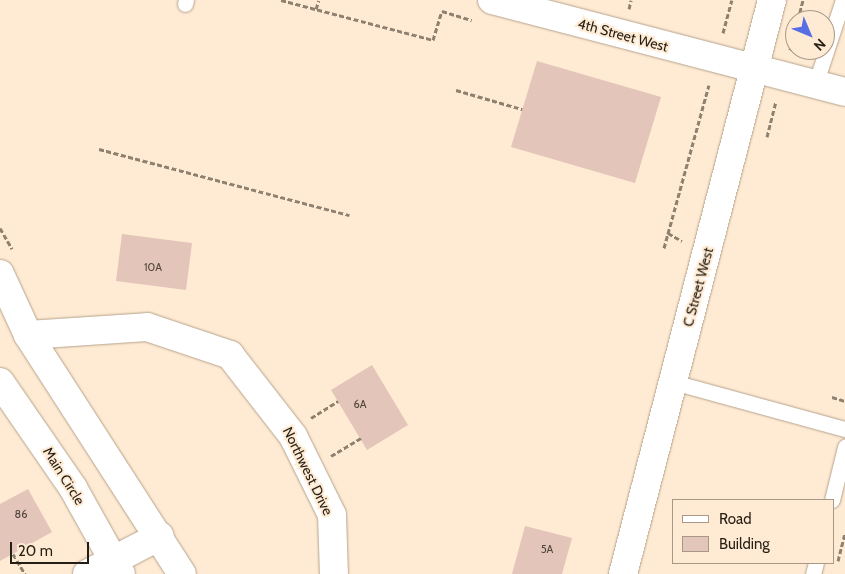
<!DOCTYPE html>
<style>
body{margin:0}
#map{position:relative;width:845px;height:574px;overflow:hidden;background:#ffebd3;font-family:Cabin,sans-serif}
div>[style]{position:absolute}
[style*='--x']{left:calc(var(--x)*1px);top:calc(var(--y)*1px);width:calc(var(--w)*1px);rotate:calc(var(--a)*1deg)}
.building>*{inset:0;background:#e3c5ba}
.path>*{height:3px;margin-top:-1.5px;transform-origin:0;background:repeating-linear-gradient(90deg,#8e8170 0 5px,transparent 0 7.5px)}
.roads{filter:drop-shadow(0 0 1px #b6a38d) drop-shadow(0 0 1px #b6a38d)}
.service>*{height:15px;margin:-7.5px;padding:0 7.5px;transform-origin:7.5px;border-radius:7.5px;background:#fff}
.minor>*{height:28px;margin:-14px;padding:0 14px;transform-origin:14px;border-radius:14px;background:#fff}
.tertiary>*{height:28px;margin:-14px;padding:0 14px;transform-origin:14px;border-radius:14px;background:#fff}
span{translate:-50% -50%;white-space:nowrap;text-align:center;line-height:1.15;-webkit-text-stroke:4px #ffebd3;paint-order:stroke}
.number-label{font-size:11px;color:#54483e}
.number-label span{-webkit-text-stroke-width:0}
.street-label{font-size:14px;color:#251e15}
.legend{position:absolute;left:672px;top:499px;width:162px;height:65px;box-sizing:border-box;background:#ffebd3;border:1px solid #a89987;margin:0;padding:6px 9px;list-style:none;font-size:15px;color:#251e15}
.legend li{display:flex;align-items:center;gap:10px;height:25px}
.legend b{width:25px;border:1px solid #a89987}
.north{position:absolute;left:785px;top:10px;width:50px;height:50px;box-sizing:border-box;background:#ffebd3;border:1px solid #a89987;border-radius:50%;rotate:135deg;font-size:14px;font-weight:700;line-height:20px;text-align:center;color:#251e15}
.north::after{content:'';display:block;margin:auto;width:18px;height:22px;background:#576ee4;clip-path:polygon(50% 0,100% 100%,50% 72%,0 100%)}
.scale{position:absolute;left:10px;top:542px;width:79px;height:22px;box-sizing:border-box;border:2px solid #251e15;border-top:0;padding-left:6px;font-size:15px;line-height:18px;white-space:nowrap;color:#251e15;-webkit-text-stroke:4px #ffebd3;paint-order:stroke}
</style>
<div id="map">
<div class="building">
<div style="clip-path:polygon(537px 61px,661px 97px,635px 183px,511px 147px)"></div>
<div style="clip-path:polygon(122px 234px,192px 243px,186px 290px,116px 281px)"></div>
<div style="clip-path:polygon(372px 365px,408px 425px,367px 450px,331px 390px)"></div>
<div style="clip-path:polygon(28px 489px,52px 532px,0 561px,0 504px)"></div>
<div style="clip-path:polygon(525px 526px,572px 538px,562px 574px,512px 574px)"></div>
</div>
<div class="path">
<div style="--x:281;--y:0;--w:157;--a:14.7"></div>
<div style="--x:433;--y:40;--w:30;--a:-73"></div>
<div style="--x:442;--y:11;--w:31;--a:17"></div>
<div style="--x:316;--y:9;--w:9;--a:-72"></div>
<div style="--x:629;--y:9;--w:9;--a:-77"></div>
<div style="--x:798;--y:20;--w:21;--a:-76"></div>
<div style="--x:723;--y:33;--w:34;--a:-75"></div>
<div style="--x:790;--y:50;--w:20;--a:-75"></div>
<div style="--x:456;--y:90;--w:69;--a:16.1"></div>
<div style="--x:767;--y:137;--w:36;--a:-76"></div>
<div style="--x:99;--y:149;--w:259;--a:14.8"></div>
<div style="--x:0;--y:228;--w:24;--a:60"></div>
<div style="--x:668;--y:233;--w:16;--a:30"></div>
<div style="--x:664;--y:248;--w:169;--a:-74.6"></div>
<div style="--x:832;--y:397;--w:14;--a:17"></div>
<div style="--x:311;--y:418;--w:32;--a:-32"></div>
<div style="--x:331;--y:456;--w:35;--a:-31"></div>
<div style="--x:13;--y:554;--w:23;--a:59"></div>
<div style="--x:838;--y:561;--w:30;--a:-76"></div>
</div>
<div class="roads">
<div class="service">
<div style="--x:185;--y:4;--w:4;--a:-76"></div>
<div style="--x:815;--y:85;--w:89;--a:-71.8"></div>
<div style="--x:673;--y:382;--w:178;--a:15.3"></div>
<div style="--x:832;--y:500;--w:55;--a:-76.2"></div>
<div style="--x:813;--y:574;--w:11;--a:-75"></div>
</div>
<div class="minor">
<div style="--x:28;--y:335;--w:119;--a:-3.8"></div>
<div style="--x:147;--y:327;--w:88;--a:18.6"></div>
<div style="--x:230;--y:355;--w:103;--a:52.1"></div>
<div style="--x:293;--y:436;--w:88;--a:63.7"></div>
<div style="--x:332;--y:515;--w:59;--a:88.1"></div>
<div style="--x:87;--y:574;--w:82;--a:-27.5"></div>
</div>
<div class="tertiary">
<div style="--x:492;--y:0;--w:365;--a:14.6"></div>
<div style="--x:0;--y:274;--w:67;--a:65.3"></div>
<div style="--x:28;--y:335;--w:284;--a:57.2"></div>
<div style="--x:0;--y:382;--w:129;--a:55.4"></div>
<div style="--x:73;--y:488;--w:98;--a:60.8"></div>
<div style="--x:623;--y:574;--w:593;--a:-75.45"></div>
</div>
</div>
<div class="number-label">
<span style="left:153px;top:267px">10A</span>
<span style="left:360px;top:404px">6A</span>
<span style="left:21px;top:514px">86</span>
<span style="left:547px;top:549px">5A</span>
</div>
<div class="street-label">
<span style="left:623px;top:35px;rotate:15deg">4th Street West</span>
<span style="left:698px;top:287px;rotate:-75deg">C Street West</span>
<span style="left:308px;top:471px;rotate:64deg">Northwest Drive</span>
<span style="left:64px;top:476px;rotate:58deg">Main Circle</span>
</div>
<ul class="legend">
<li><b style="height:6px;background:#fff"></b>Road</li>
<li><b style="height:14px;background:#e3c5ba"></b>Building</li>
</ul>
<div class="north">N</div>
<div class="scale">20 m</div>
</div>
